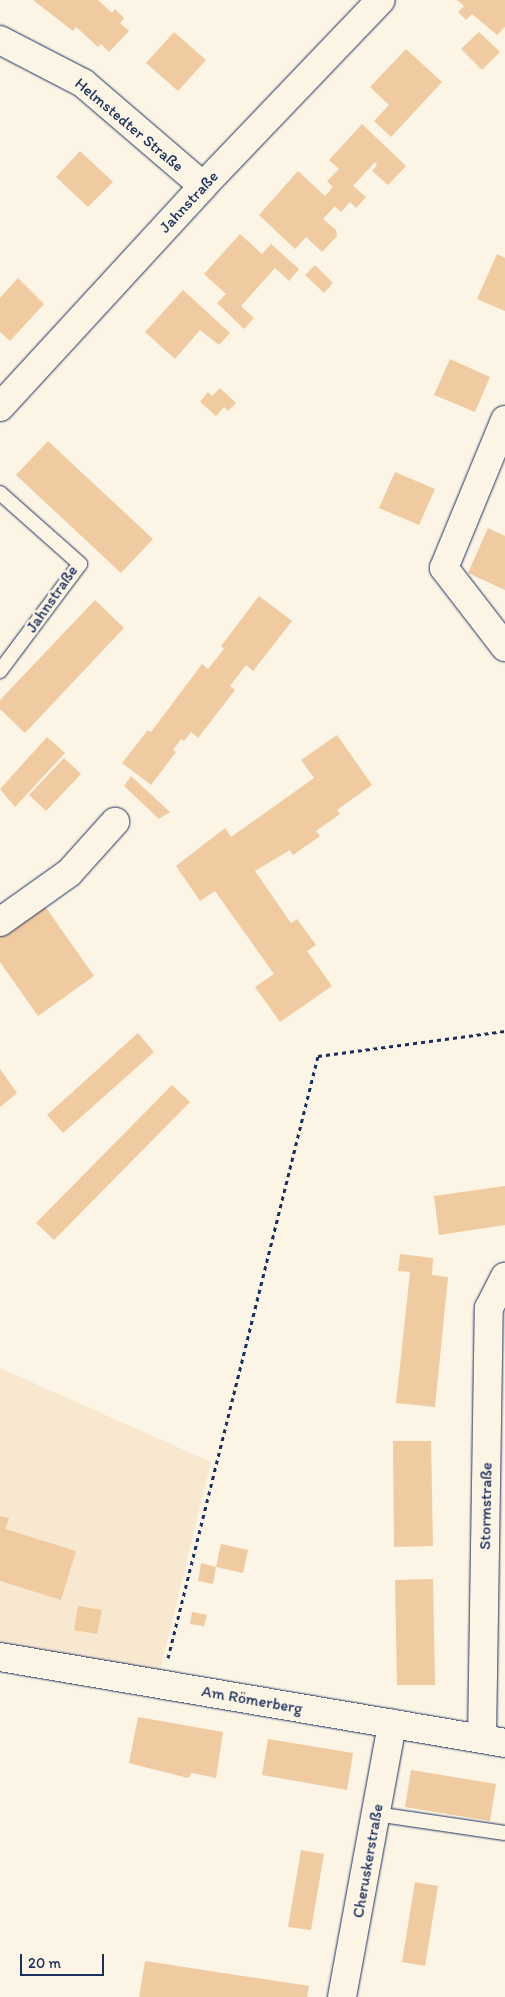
<!DOCTYPE html>
<meta charset="utf-8">
<style>
body{margin:0}
#map{position:relative;width:505px;height:1997px;overflow:hidden;background:#fcf5e5;font-family:Itim,sans-serif}
div>[style]{position:absolute}
[style*='--x']{left:calc(var(--x)*1px);top:calc(var(--y)*1px);width:calc(var(--w)*1px);rotate:calc(var(--a)*1deg)}
.built>*{inset:0;background:#f8e8d0}
.building>*{inset:0;background:#f0caa0}
.path>*{height:3px;margin-top:-1.5px;transform-origin:0;background:repeating-linear-gradient(90deg,#1b2f5e 0 4px,transparent 0 8px)}
.roads{filter:drop-shadow(0 0 1px #1b2f5e) drop-shadow(0 0 1px #1b2f5e)}
.lane>*{height:14px;margin:-7px;padding:0 7px;transform-origin:7px;border-radius:7px;background:#fcf5e5}
.street>*{height:28px;margin:-14px;padding:0 14px;transform-origin:14px;border-radius:14px;background:#fcf5e5}
.secondary>*{height:28px;margin:-14px;padding:0 14px;transform-origin:14px;border-radius:14px;background:#fcf5e5}
span{translate:-50% -50%;white-space:nowrap;text-align:center;line-height:1.15;-webkit-text-stroke:5px #fcf5e5;paint-order:stroke}
.street-label{font-size:16px;color:#1b2f5e}
.scale{position:absolute;left:20px;top:1954px;width:84px;height:22px;box-sizing:border-box;border:2px solid #1b2f5e;border-top:0;padding-left:6px;font-size:15px;line-height:18px;white-space:nowrap;color:#1b2f5e;-webkit-text-stroke:4px #fcf5e5;paint-order:stroke}
</style>
<div id="map">
<div class="built">
<div style="clip-path:polygon(0 1368px,211px 1462px,160px 1670px,0 1645px)"></div>
</div>
<div class="building">
<div style="clip-path:polygon(33px 0,98px 0,112px 13px,115px 9px,124px 18px,120px 23px,129px 31px,109px 52px,101px 44px,98px 47px,76px 27px,73px 31px)"></div>
<div style="clip-path:polygon(457px 0,505px 0,505px 27px,497px 35px,472px 14px,466px 20px,458px 12px,464px 6px)"></div>
<div style="clip-path:polygon(174px 32px,206px 60px,178px 91px,146px 63px)"></div>
<div style="clip-path:polygon(479px 32px,500px 52px,482px 70px,461px 49px)"></div>
<div style="clip-path:polygon(406px 49px,442px 82px,391px 137px,374px 121px,389px 105px,370px 87px)"></div>
<div style="clip-path:polygon(362px 124px,406px 166px,388px 185px,372px 171px,377px 165px,375px 162px,353px 186px,366px 197px,356px 208px,350px 202px,341px 212px,335px 206px,323px 219px,336px 230px,337px 236px,322px 252px,306px 237px,295px 249px,259px 215px,298px 171px,325px 196px,333px 187px,327px 181px,339px 169px,329px 160px)"></div>
<div style="clip-path:polygon(80px 151px,113px 182px,88px 207px,56px 177px)"></div>
<div style="clip-path:polygon(240px 234px,262px 254px,271px 244px,299px 269px,289px 281px,275px 268px,241px 306px,254px 318px,244px 329px,217px 303px,226px 294px,204px 274px)"></div>
<div style="clip-path:polygon(497px 254px,505px 258px,505px 311px,477px 299px)"></div>
<div style="clip-path:polygon(315px 265px,333px 283px,324px 293px,305px 275px)"></div>
<div style="clip-path:polygon(18px 278px,44px 304px,10px 341px,0 332px,0 298px)"></div>
<div style="clip-path:polygon(183px 290px,230px 333px,219px 345px,200px 330px,175px 359px,145px 332px)"></div>
<div style="clip-path:polygon(450px 359px,490px 377px,475px 412px,434px 395px)"></div>
<div style="clip-path:polygon(220px 388px,236px 403px,228px 411px,224px 407px,216px 416px,200px 402px,208px 392px,212px 396px)"></div>
<div style="clip-path:polygon(48px 441px,153px 539px,121px 573px,16px 475px)"></div>
<div style="clip-path:polygon(395px 472px,435px 489px,419px 525px,379px 508px)"></div>
<div style="clip-path:polygon(488px 528px,505px 536px,505px 590px,468px 573px)"></div>
<div style="clip-path:polygon(259px 596px,292px 621px,253px 671px,246px 665px,230px 686px,235px 690px,198px 738px,191px 732px,184px 741px,181px 739px,173px 750px,176px 752px,151px 785px,122px 763px,148px 730px,151px 732px,202px 664px,208px 669px,224px 649px,221px 646px)"></div>
<div style="clip-path:polygon(95px 600px,124px 628px,25px 733px,0 709px,0 700px)"></div>
<div style="clip-path:polygon(337px 735px,372px 785px,337px 810px,340px 814px,316px 831px,320px 836px,293px 855px,290px 850px,255px 871px,291px 923px,297px 919px,316px 945px,307px 951px,332px 986px,280px 1022px,255px 987px,274px 974px,215px 891px,200px 901px,176px 866px,225px 828px,231px 837px,314px 778px,301px 760px)"></div>
<div style="clip-path:polygon(47px 737px,65px 753px,15px 807px,0 789px)"></div>
<div style="clip-path:polygon(64px 758px,81px 774px,46px 811px,29px 795px)"></div>
<div style="clip-path:polygon(131px 776px,170px 812px,159px 819px,124px 786px)"></div>
<div style="clip-path:polygon(42px 902px,94px 976px,38px 1016px,0 962px,0 932px)"></div>
<div style="clip-path:polygon(138px 1033px,154px 1052px,63px 1133px,47px 1115px)"></div>
<div style="clip-path:polygon(0 1069px,17px 1093px,0 1107px)"></div>
<div style="clip-path:polygon(172px 1085px,190px 1102px,54px 1240px,36px 1223px)"></div>
<div style="clip-path:polygon(505px 1186px,505px 1225px,439px 1235px,434px 1196px)"></div>
<div style="clip-path:polygon(400px 1254px,433px 1258px,432px 1275px,448px 1277px,435px 1407px,396px 1403px,410px 1272px,398px 1271px)"></div>
<div style="clip-path:polygon(393px 1441px,431px 1441px,433px 1546px,394px 1547px)"></div>
<div style="clip-path:polygon(0 1516px,9px 1518px,5px 1529px,76px 1551px,61px 1600px,0 1581px)"></div>
<div style="clip-path:polygon(221px 1544px,248px 1550px,243px 1573px,216px 1567px)"></div>
<div style="clip-path:polygon(201px 1563px,216px 1567px,213px 1584px,198px 1581px)"></div>
<div style="clip-path:polygon(433px 1579px,435px 1685px,397px 1685px,395px 1580px)"></div>
<div style="clip-path:polygon(78px 1606px,102px 1610px,97px 1634px,74px 1630px)"></div>
<div style="clip-path:polygon(192px 1612px,207px 1615px,204px 1626px,190px 1624px)"></div>
<div style="clip-path:polygon(138px 1717px,223px 1732px,216px 1778px,192px 1773px,188px 1778px,129px 1763px)"></div>
<div style="clip-path:polygon(268px 1739px,353px 1753px,347px 1790px,262px 1775px)"></div>
<div style="clip-path:polygon(411px 1770px,496px 1784px,490px 1821px,405px 1807px)"></div>
<div style="clip-path:polygon(301px 1850px,324px 1854px,311px 1930px,288px 1927px)"></div>
<div style="clip-path:polygon(415px 1882px,438px 1886px,425px 1966px,402px 1962px)"></div>
<div style="clip-path:polygon(145px 1961px,309px 1986px,307px 1997px,139px 1997px)"></div>
</div>
<div class="path">
<div style="--x:168;--y:1658;--w:620;--a:-76.01"></div>
<div style="--x:318;--y:1056;--w:189;--a:-7.6"></div>
</div>
<div class="roads">
<div class="lane">
<div style="--x:0;--y:493;--w:107;--a:41.6"></div>
<div style="--x:80;--y:564;--w:134;--a:126.8"></div>
<div style="--x:376;--y:1814;--w:130;--a:8.4"></div>
</div>
<div class="street">
<div style="--x:0;--y:40;--w:93;--a:27.4"></div>
<div style="--x:83;--y:83;--w:158;--a:40.6"></div>
<div style="--x:505;--y:420;--w:160;--a:112.4"></div>
<div style="--x:444;--y:568;--w:100;--a:52.3"></div>
<div style="--x:0;--y:922;--w:85;--a:-35.4"></div>
<div style="--x:69;--y:873;--w:69;--a:-48"></div>
<div style="--x:0;--y:1657;--w:512;--a:9.66"></div>
<div style="--x:482;--y:1739;--w:431;--a:-89.1"></div>
<div style="--x:489;--y:1308;--w:35;--a:-63"></div>
<div style="--x:342;--y:1997;--w:278;--a:-79.6"></div>
</div>
<div class="secondary">
<div style="--x:0;--y:407;--w:300;--a:-47.4"></div>
<div style="--x:203;--y:186;--w:257;--a:-46.3"></div>
</div>
</div>
<div class="street-label">
<span style="left:129px;top:125px;rotate:40deg">Helmstedter Straße</span>
<span style="left:189px;top:202px;rotate:-47deg">Jahnstraße</span>
<span style="left:52px;top:599px;rotate:-55deg">Jahnstraße</span>
<span style="left:486px;top:1506px;rotate:-89deg">Stormstraße</span>
<span style="left:252px;top:1700px;rotate:10deg">Am Römerberg</span>
<span style="left:368px;top:1861px;rotate:-80deg">Cheruskerstraße</span>
</div>
<div class="scale">20 m</div>
</div>
